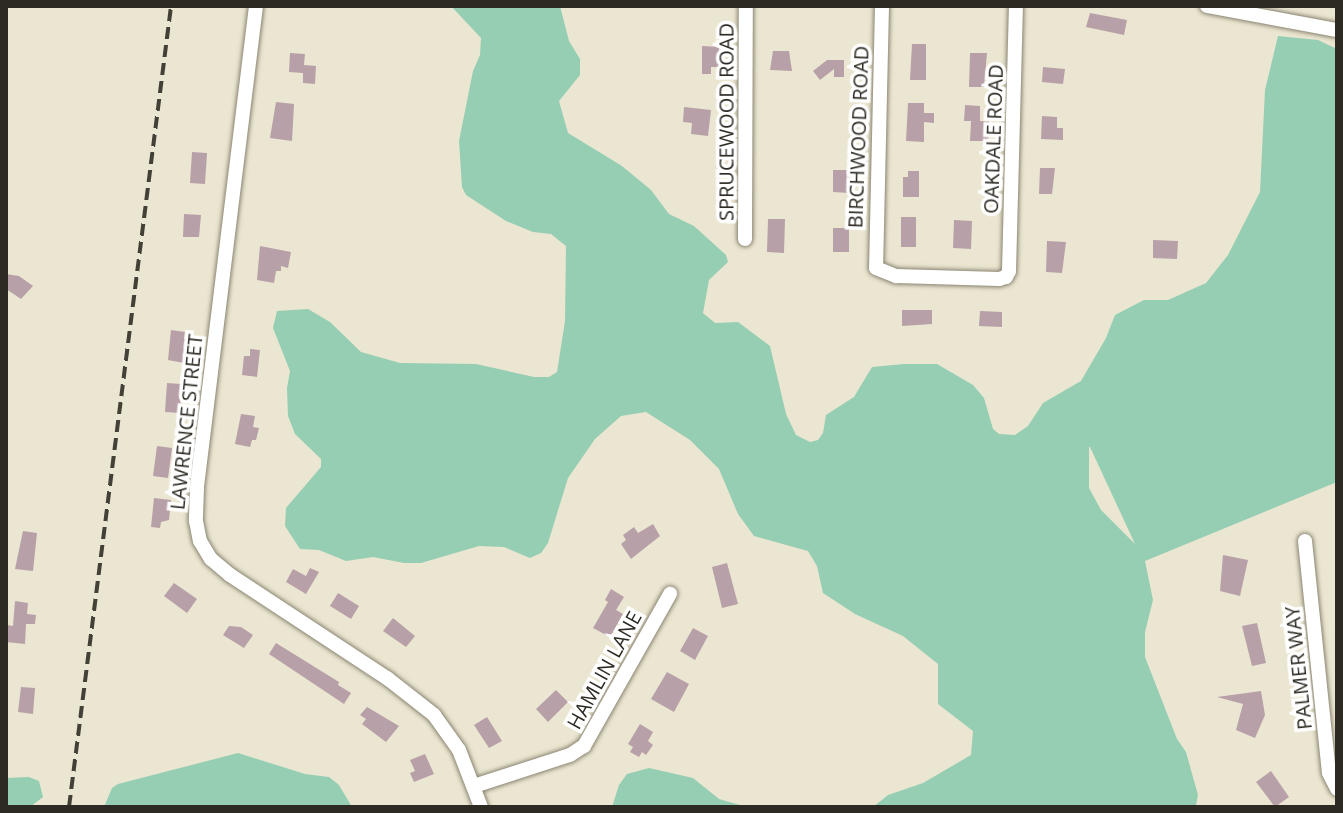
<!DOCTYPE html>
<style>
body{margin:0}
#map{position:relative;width:1343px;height:813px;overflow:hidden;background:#ebe6d1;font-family:"Open Sans",sans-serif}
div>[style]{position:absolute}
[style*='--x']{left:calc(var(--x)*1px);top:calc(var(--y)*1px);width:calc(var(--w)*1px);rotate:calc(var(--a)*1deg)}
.green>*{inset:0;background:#95ceb3}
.building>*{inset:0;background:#b7a0a8}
.roads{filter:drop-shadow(0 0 2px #8a8572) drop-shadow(0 0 2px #8a8572)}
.minor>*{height:14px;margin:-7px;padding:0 7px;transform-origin:7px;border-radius:7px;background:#fff}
.rail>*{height:4px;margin-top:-2px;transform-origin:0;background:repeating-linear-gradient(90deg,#434137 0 12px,transparent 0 18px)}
span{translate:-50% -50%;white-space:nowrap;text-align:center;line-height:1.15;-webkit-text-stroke:7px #fff;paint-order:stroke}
.street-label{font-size:20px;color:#2c2a22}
.frame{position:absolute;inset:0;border:8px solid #2c2a22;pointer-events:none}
</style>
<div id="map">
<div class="green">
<div style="clip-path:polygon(evenodd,451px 6px,560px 6px,569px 41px,580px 59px,580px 75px,559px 101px,568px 133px,622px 166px,651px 190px,669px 214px,694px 226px,726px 255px,728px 262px,709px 280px,703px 313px,715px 323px,738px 322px,770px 346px,786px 414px,796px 435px,810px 442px,818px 440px,823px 433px,826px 415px,854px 397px,872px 367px,904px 364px,937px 364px,973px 385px,984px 398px,993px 429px,999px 434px,1015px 435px,1028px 426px,1043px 403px,1081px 381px,1106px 338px,1115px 315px,1144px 300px,1168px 300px,1206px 283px,1228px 255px,1260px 192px,1265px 90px,1278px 36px,1318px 40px,1337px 49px,1337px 482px,1145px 561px,1153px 600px,1145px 632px,1145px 657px,1177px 739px,1186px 752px,1198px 795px,1196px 805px,873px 807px,888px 795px,923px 783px,971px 755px,973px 731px,938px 704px,938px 664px,903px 636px,855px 614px,823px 593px,817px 566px,808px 551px,754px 536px,738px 514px,719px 469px,690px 440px,646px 412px,621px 416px,595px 439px,568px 478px,548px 543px,541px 553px,530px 558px,504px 547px,479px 546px,421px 563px,404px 563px,373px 557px,346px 561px,319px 550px,300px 549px,285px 526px,286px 508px,321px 467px,321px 459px,295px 434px,288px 416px,287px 388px,290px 371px,273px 328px,277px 311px,308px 309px,330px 322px,361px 352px,400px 363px,476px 364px,534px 377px,549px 377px,557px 372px,565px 321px,566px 246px,551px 234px,533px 232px,506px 221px,466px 195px,462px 187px,459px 141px,473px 71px,480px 55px,481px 38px,451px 6px,1089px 447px,1090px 447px,1135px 544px,1101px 510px,1089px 488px,1089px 447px)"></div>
<div style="clip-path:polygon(238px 753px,305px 774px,329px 777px,339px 785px,352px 807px,104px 807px,112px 788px,118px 784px)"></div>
<div style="clip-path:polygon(649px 768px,693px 778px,719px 799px,747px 807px,612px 807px,619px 785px,627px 774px)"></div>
<div style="clip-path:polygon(29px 777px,39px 781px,43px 797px,30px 807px,6px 807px,6px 778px)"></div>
</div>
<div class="building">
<div style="clip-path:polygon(1090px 13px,1127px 20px,1124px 35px,1086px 27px)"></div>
<div style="clip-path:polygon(912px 44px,926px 44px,926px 80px,910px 80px)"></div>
<div style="clip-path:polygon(702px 46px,719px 47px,719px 67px,711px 67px,711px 74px,702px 74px)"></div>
<div style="clip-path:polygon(773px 51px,789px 51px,792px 71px,770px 70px)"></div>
<div style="clip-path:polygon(290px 53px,305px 54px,304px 65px,316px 66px,315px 84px,303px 83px,303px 73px,289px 72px)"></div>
<div style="clip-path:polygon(970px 53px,987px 53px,984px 87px,969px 87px)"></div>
<div style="clip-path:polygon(827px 60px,844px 60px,844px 77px,834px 77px,834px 69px,820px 80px,813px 71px)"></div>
<div style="clip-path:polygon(1043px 67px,1065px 69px,1063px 84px,1042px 82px)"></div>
<div style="clip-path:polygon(276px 102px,294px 104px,292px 141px,270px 138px)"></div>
<div style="clip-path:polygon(908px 103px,924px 103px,924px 113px,934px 113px,934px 123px,924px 122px,924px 142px,906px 141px)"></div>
<div style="clip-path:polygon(965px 105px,980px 106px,980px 121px,989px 121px,988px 141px,970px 141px,971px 121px,964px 121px)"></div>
<div style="clip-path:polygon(684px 107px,711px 110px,708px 136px,691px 134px,692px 123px,683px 122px)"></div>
<div style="clip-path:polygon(1042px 116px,1057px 117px,1057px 128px,1063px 128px,1063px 140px,1041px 139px)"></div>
<div style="clip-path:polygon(192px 152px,207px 153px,205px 184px,190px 183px)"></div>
<div style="clip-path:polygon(1040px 168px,1055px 168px,1052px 194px,1039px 194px)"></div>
<div style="clip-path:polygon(833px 170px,849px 170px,849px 193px,833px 192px)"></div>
<div style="clip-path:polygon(908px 171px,919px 171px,919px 197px,903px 197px,903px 177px,908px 177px)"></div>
<div style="clip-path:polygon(184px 214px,201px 215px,199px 237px,183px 237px)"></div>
<div style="clip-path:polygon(901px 217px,916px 217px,916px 247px,901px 247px)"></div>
<div style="clip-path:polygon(768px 219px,785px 219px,784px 253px,767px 252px)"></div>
<div style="clip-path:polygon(954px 220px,972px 221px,971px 249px,953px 248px)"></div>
<div style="clip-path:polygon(833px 228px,849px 228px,849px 252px,833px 252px)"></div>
<div style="clip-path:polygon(1153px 240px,1178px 241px,1177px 259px,1153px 258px)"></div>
<div style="clip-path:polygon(1047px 241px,1066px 242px,1062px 273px,1046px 272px)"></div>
<div style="clip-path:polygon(260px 246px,291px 252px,288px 268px,281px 266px,281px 271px,276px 271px,274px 283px,257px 280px)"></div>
<div style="clip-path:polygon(6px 274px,19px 276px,33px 286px,21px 299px,6px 289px)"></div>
<div style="clip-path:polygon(902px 310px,932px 310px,932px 324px,902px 326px)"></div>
<div style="clip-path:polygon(980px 311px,1002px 312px,1002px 327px,979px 326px)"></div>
<div style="clip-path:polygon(171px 330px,185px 332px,184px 339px,189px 340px,184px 363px,168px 360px)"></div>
<div style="clip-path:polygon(250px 349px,260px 350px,257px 377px,242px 375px,244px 356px,250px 356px)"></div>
<div style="clip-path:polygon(167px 383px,181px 384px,180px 413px,165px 412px)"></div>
<div style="clip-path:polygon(241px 414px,255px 416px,253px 427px,259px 428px,256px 440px,252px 440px,250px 447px,235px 444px)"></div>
<div style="clip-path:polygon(157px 446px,172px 448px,168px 478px,153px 476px)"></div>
<div style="clip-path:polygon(154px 498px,171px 500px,169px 520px,161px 522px,160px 528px,151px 527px)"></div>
<div style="clip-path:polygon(653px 524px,660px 536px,631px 559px,621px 544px,626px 540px,623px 535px,634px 527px,638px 533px)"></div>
<div style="clip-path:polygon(23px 531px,37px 533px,33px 571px,15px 569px)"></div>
<div style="clip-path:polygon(1223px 555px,1248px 560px,1240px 596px,1220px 591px)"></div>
<div style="clip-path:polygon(727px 563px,738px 604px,722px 608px,712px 567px)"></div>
<div style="clip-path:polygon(310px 568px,319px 572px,306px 594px,286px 582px,293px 569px,306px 576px)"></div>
<div style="clip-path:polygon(174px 583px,197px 599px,187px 613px,164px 596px)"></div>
<div style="clip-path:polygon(611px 589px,624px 597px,616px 610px,623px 614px,610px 637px,593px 628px,608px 602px,605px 600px)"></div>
<div style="clip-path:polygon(338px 593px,359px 606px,351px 619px,330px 606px)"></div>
<div style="clip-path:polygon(15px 601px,28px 603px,27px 614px,36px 615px,35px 624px,26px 624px,25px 644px,6px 642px,7px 625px,13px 626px)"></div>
<div style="clip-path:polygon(393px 618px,415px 636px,406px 647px,383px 631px)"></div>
<div style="clip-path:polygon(1257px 623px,1266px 663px,1252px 666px,1242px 626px)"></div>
<div style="clip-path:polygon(229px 626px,241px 627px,253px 635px,244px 648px,223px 635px)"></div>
<div style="clip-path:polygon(693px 628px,708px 636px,695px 660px,680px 651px)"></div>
<div style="clip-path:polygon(276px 643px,339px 682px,338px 685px,351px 693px,344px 704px,269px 654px)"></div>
<div style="clip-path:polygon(667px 672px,689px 684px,674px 712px,651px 699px)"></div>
<div style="clip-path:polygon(21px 687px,35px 688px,33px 714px,18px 712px)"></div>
<div style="clip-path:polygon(556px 690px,568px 702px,548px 722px,536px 709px)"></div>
<div style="clip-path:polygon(1261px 691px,1265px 715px,1255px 738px,1236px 730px,1243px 704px,1217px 697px)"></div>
<div style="clip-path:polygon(367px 707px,399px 726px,386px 742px,362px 724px,366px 719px,360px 715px)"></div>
<div style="clip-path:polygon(487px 717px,502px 741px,489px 748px,474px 725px)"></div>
<div style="clip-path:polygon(640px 724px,653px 732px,648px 741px,653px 745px,646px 755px,642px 752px,639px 757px,630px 752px,633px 747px,628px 744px)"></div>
<div style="clip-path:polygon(425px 754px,434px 774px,414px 782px,410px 773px,415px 771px,410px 760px)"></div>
<div style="clip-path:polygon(1271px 771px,1289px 797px,1275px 807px,1256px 782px)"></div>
</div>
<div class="roads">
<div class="minor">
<div style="--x:256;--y:6;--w:486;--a:97"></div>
<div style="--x:197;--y:488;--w:33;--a:92"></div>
<div style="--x:196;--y:521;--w:20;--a:79"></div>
<div style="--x:200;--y:541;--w:21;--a:59"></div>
<div style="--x:211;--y:559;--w:25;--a:40"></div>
<div style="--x:230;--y:575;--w:188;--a:33.3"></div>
<div style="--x:387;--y:678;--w:60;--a:38.2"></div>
<div style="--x:434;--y:715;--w:43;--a:54.5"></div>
<div style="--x:459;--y:750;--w:61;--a:68.9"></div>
<div style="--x:882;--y:6;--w:262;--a:91.3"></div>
<div style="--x:876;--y:268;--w:22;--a:22"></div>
<div style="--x:896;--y:276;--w:103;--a:1.7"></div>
<div style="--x:999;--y:279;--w:7;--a:-16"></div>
<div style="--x:1006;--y:277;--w:7;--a:-63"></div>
<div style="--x:1009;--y:271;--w:265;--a:-88.5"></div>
<div style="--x:1207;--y:6;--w:132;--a:10.5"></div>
<div style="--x:745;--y:239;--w:233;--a:-89.8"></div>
<div style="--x:1305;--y:541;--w:233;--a:84.1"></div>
<div style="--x:1329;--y:773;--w:18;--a:63"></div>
<div style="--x:474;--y:786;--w:101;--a:-17.9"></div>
<div style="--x:570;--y:755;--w:17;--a:-33"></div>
<div style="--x:584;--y:746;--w:175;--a:-60.5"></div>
</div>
</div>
<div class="rail">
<div style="--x:69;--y:807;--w:807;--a:-82.74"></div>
</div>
<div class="street-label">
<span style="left:726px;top:122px;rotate:-90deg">SPRUCEWOOD ROAD</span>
<span style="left:858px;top:137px;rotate:-88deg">BIRCHWOOD ROAD</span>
<span style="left:993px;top:139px;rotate:-88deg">OAKDALE ROAD</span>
<span style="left:186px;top:422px;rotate:-84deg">LAWRENCE STREET</span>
<span style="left:1298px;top:668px;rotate:-96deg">PALMER WAY</span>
<span style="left:604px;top:670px;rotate:-61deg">HAMLIN LANE</span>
</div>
<div class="frame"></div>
</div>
